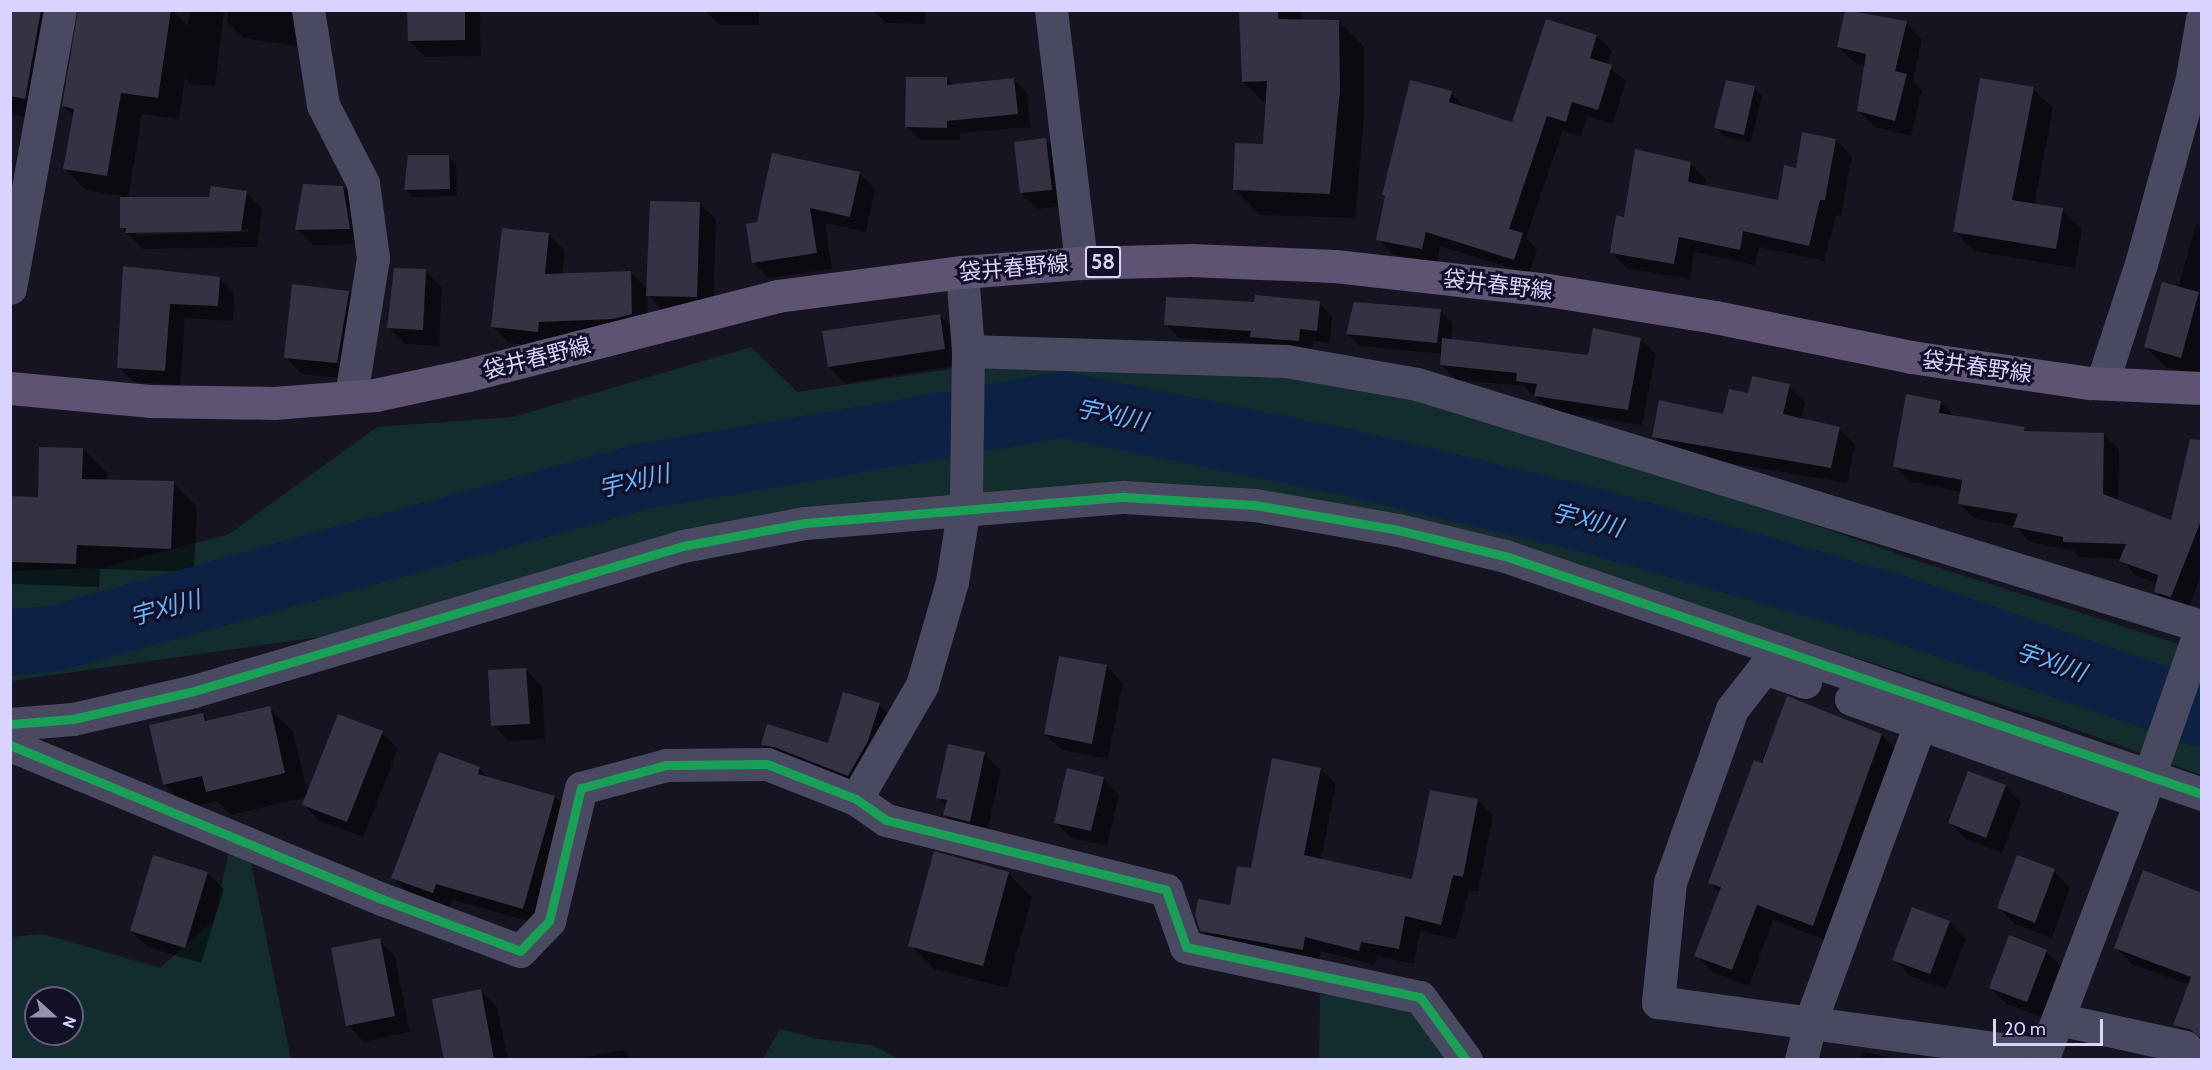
<!DOCTYPE html>
<meta charset="utf-8">
<style>
body{margin:0}
#map{position:relative;width:2212px;height:1070px;overflow:hidden;background:#161421;font-family:Cabin,"Noto Sans JP",sans-serif}
div>[style]{position:absolute}
[style*='--x']{left:calc(var(--x)*1px);top:calc(var(--y)*1px);width:calc(var(--w)*1px);rotate:calc(var(--a)*1deg)}
.green>*{inset:0;background:#132c2d}
.shadow>*{inset:0;background:#0007}
.river>*{height:66px;margin:-33px;padding:0 33px;transform-origin:33px;border-radius:33px;background:#0d2144}
.building>*{inset:0;background:#343243}
.street>*{height:33px;margin:-16.5px;padding:0 16.5px;transform-origin:16.5px;border-radius:16.5px;background:#4a4962}
.primary>*{height:33px;margin:-16.5px;padding:0 16.5px;transform-origin:16.5px;border-radius:16.5px;background:#5e5373}
.cycleway>*{height:9px;margin:-4.5px;padding:0 4.5px;transform-origin:4.5px;border-radius:4.5px;background:#1a9f57}
span{translate:-50% -50%;white-space:nowrap;text-align:center;line-height:1.15;-webkit-text-stroke:6px #130f26;paint-order:stroke}
.shield-label span{padding:2px 4px;background:#130f26;border:2px solid;border-radius:4px;-webkit-text-stroke-width:0}
.shield-label{font-size:21px;color:#d9d4ff;font-weight:700}
.street-label{font-size:22px;color:#d9d4ff}
.water-label{font-size:24px;color:#62b6ff;font-style:italic}
.frame{position:absolute;inset:0;border:12px solid #d9d4ff;pointer-events:none}
.north{position:absolute;left:24px;top:986px;width:60px;height:60px;box-sizing:border-box;background:#130f26;border:2px solid #625e7d;border-radius:50%;rotate:111deg;font-size:16px;font-weight:700;line-height:24px;text-align:center;color:#d9d4ff}
.north::after{content:'';display:block;margin:auto;width:21px;height:27px;background:#9591b1;clip-path:polygon(50% 0,100% 100%,50% 72%,0 100%)}
.scale{position:absolute;left:1993px;top:1019px;width:110px;height:27px;box-sizing:border-box;border:3px solid #d9d4ff;border-top:0;padding-left:8px;font-size:18px;line-height:21px;white-space:nowrap;color:#d9d4ff;-webkit-text-stroke:4px #130f26;paint-order:stroke}
</style>
<div id="map">
<div class="green">
<div style="clip-path:polygon(751px 347px,797px 392px,983px 364px,1392px 379px,1927px 564px,2201px 651px,2201px 775px,2061px 724px,1504px 544px,1226px 487px,821px 507px,319px 637px,11px 681px,10px 571px,101px 568px,229px 534px,377px 427px,513px 417px)"></div>
<div style="clip-path:polygon(evenodd,229px 853px,251px 863px,291px 1059px,11px 1060px,11px 937px,43px 934px,160px 968px,213px 921px,229px 853px,36px 998px,72px 998px,72px 1034px,36px 1034px,36px 998px)"></div>
<div style="clip-path:polygon(1320px 994px,1427px 1006px,1466px 1060px,1319px 1060px)"></div>
<div style="clip-path:polygon(780px 1029px,818px 1039px,872px 1045px,899px 1059px,763px 1059px)"></div>
</div>
<div class="shadow">
<div style="clip-path:polygon(evenodd,10px 10px,76px 10px,80px 15px,80px 10px,172px 10px,188px 26px,190px 10px,224px 10px,215px 86px,191px 84px,185px 78px,179px 119px,142px 114px,128px 198px,210px 198px,246px 193px,262px 209px,257px 247px,143px 249px,122px 228px,122px 196px,87px 191px,65px 169px,74px 116px,63px 106px,79px 17px,70px 21px,49px 121px,10px 114px,10px 10px,248px 229px,248px 232px,136px 235px,136px 232px,248px 229px)"></div>
<div style="clip-path:polygon(229px 10px,294px 10px,301px 47px,243px 38px,227px 22px)"></div>
<div style="clip-path:polygon(409px 10px,480px 10px,481px 56px,426px 57px,409px 41px)"></div>
<div style="clip-path:polygon(705px 10px,759px 10px,759px 25px,720px 25px)"></div>
<div style="clip-path:polygon(873px 10px,925px 10px,925px 24px,886px 23px)"></div>
<div style="clip-path:polygon(1241px 10px,1301px 10px,1302px 21px,1339px 22px,1364px 47px,1364px 117px,1355px 218px,1260px 215px,1235px 190px,1264px 146px,1267px 105px,1243px 82px)"></div>
<div style="clip-path:polygon(1846px 10px,1906px 23px,1922px 39px,1913px 81px,1922px 91px,1911px 136px,1875px 127px,1858px 110px,1866px 66px,1855px 63px,1838px 47px)"></div>
<div style="clip-path:polygon(1597px 36px,1612px 51px,1607px 65px,1626px 81px,1613px 124px,1587px 116px,1581px 136px,1563px 130px,1526px 238px,1537px 249px,1529px 274px,1440px 246px,1437px 263px,1393px 254px,1378px 239px,1386px 198px,1383px 195px,1451px 92px,1466px 109px,1513px 124px)"></div>
<div style="clip-path:polygon(946px 78px,954px 85px,1014px 80px,1027px 93px,1030px 127px,960px 133px,960px 140px,920px 140px,907px 127px)"></div>
<div style="clip-path:polygon(1754px 88px,1762px 96px,1751px 142px,1724px 136px,1716px 128px)"></div>
<div style="clip-path:polygon(2033px 89px,2053px 108px,2034px 205px,2062px 210px,2082px 229px,2075px 268px,1974px 251px,1954px 231px)"></div>
<div style="clip-path:polygon(1046px 140px,1062px 156px,1067px 206px,1037px 209px,1021px 193px)"></div>
<div style="clip-path:polygon(1836px 140px,1852px 156px,1841px 216px,1836px 215px,1824px 261px,1759px 247px,1755px 265px,1694px 252px,1690px 279px,1628px 269px,1612px 253px,1626px 218px,1690px 163px,1706px 179px,1705px 187px,1779px 202px,1797px 169px)"></div>
<div style="clip-path:polygon(448px 156px,456px 164px,457px 196px,413px 197px,405px 189px)"></div>
<div style="clip-path:polygon(859px 173px,875px 189px,866px 232px,825px 223px,832px 269px,769px 278px,753px 262px,758px 224px)"></div>
<div style="clip-path:polygon(343px 187px,359px 204px,366px 244px,313px 245px,297px 229px)"></div>
<div style="clip-path:polygon(699px 203px,716px 219px,713px 313px,664px 312px,647px 294px,648px 330px,554px 348px,509px 343px,492px 326px,548px 234px,565px 251px,562px 275px,630px 272px,648px 290px)"></div>
<div style="clip-path:polygon(2196px 225px,2202px 227px,2200px 376px,2166px 367px,2146px 347px,2178px 288px)"></div>
<div style="clip-path:polygon(125px 268px,219px 278px,234px 294px,233px 321px,185px 318px,180px 385px,134px 382px,118px 367px)"></div>
<div style="clip-path:polygon(425px 271px,442px 287px,439px 346px,405px 344px,388px 327px)"></div>
<div style="clip-path:polygon(348px 292px,364px 308px,352px 379px,302px 374px,285px 357px)"></div>
<div style="clip-path:polygon(1319px 303px,1332px 316px,1330px 343px,1313px 341px,1312px 354px,1265px 350px,1258px 343px,1179px 338px,1166px 325px,1255px 304px)"></div>
<div style="clip-path:polygon(1440px 311px,1453px 323px,1451px 340px,1589px 357px,1640px 339px,1656px 354px,1642px 425px,1551px 411px,1524px 386px,1457px 380px,1441px 365px,1442px 354px,1360px 346px,1347px 334px)"></div>
<div style="clip-path:polygon(939px 315px,955px 331px,960px 365px,845px 383px,829px 367px)"></div>
<div style="clip-path:polygon(1789px 386px,1805px 402px,1801px 420px,1839px 428px,1855px 445px,1847px 483px,1670px 453px,1654px 436px,1725px 416px,1749px 395px)"></div>
<div style="clip-path:polygon(1941px 402px,1956px 417px,2024px 428px,2029px 433px,2103px 434px,2119px 450px,2118px 501px,2172px 522px,2202px 474px,2202px 573px,2187px 612px,2171px 607px,2155px 591px,2157px 583px,2136px 576px,2122px 559px,2080px 557px,2074px 551px,2030px 542px,2015px 526px,1975px 519px,1959px 503px,1961px 492px,1910px 482px,1895px 467px)"></div>
<div style="clip-path:polygon(83px 449px,107px 473px,106px 481px,173px 483px,197px 507px,194px 572px,100px 569px,99px 587px,10px 584px,10px 497px,39px 498px)"></div>
<div style="clip-path:polygon(1060px 658px,1107px 667px,1123px 683px,1108px 759px,1062px 750px,1045px 734px)"></div>
<div style="clip-path:polygon(526px 670px,542px 686px,545px 739px,509px 741px,493px 725px)"></div>
<div style="clip-path:polygon(1788px 698px,1882px 735px,1898px 752px,1829px 941px,1773px 920px,1749px 986px,1712px 972px,1696px 955px,1720px 893px,1710px 882px)"></div>
<div style="clip-path:polygon(879px 704px,895px 721px,864px 791px,778px 761px,762px 745px,829px 745px)"></div>
<div style="clip-path:polygon(270px 708px,293px 732px,308px 794px,382px 733px,398px 749px,363px 837px,320px 821px,304px 805px,307px 797px,231px 815px,217px 801px,188px 808px,164px 784px,203px 714px,210px 722px)"></div>
<div style="clip-path:polygon(985px 754px,1001px 770px,986px 837px,961px 831px,945px 815px,947px 807px,938px 797px)"></div>
<div style="clip-path:polygon(479px 769px,490px 779px,555px 797px,571px 814px,539px 924px,452px 900px,449px 908px,409px 894px,393px 877px)"></div>
<div style="clip-path:polygon(1321px 769px,1336px 784px,1321px 860px,1413px 881px,1478px 801px,1493px 816px,1478px 892px,1469px 890px,1456px 939px,1420px 931px,1414px 964px,1377px 956px,1375px 965px,1321px 951px,1318px 965px,1217px 946px,1202px 930px,1231px 907px)"></div>
<div style="clip-path:polygon(1103px 778px,1119px 795px,1107px 846px,1072px 838px,1055px 822px)"></div>
<div style="clip-path:polygon(2005px 786px,2021px 802px,2002px 853px,1966px 839px,1950px 823px)"></div>
<div style="clip-path:polygon(154px 857px,208px 873px,224px 889px,201px 963px,148px 947px,131px 931px)"></div>
<div style="clip-path:polygon(2054px 871px,2070px 887px,2052px 938px,2015px 924px,1999px 908px)"></div>
<div style="clip-path:polygon(1008px 873px,1032px 897px,1007px 988px,934px 969px,910px 945px)"></div>
<div style="clip-path:polygon(2196px 892px,2202px 990px,2132px 964px,2115px 947px)"></div>
<div style="clip-path:polygon(1913px 908px,1949px 922px,1966px 939px,1946px 989px,1910px 976px,1894px 959px)"></div>
<div style="clip-path:polygon(379px 940px,395px 956px,410px 1032px,364px 1042px,348px 1025px)"></div>
<div style="clip-path:polygon(2046px 951px,2062px 967px,2044px 1018px,2007px 1004px,1991px 988px)"></div>
<div style="clip-path:polygon(480px 990px,497px 1007px,508px 1060px,447px 1060px,434px 1000px)"></div>
<div style="clip-path:polygon(623px 1050px,632px 1060px,576px 1060px,576px 1059px)"></div>
<div style="clip-path:polygon(1862px 1052px,1904px 1060px,1861px 1060px)"></div>
</div>
<div class="river">
<div style="--x:10;--y:643;--w:46;--a:-6.2"></div>
<div style="--x:56;--y:638;--w:606;--a:-15.41"></div>
<div style="--x:640;--y:477;--w:429;--a:-9.7"></div>
<div style="--x:1063;--y:405;--w:289;--a:11.4"></div>
<div style="--x:1346;--y:462;--w:259;--a:13.4"></div>
<div style="--x:1598;--y:522;--w:321;--a:16.1"></div>
<div style="--x:1906;--y:611;--w:313;--a:19.2"></div>
</div>
<div class="building">
<div style="clip-path:polygon(10px 10px,41px 10px,25px 99px,10px 96px)"></div>
<div style="clip-path:polygon(78px 10px,171px 10px,158px 98px,121px 93px,107px 176px,63px 169px,74px 109px,62px 106px)"></div>
<div style="clip-path:polygon(407px 10px,465px 10px,465px 40px,408px 41px)"></div>
<div style="clip-path:polygon(1239px 10px,1278px 10px,1278px 19px,1339px 20px,1340px 91px,1330px 194px,1233px 190px,1235px 143px,1263px 144px,1267px 81px,1242px 82px)"></div>
<div style="clip-path:polygon(1845px 10px,1907px 21px,1895px 71px,1907px 74px,1895px 121px,1857px 111px,1866px 54px,1837px 47px)"></div>
<div style="clip-path:polygon(1546px 19px,1597px 35px,1590px 58px,1612px 65px,1598px 110px,1572px 102px,1566px 122px,1547px 116px,1509px 229px,1523px 233px,1514px 260px,1426px 232px,1422px 249px,1376px 240px,1385px 196px,1382px 195px,1410px 80px,1452px 91px,1449px 102px,1512px 122px)"></div>
<div style="clip-path:polygon(906px 77px,947px 77px,947px 85px,1014px 78px,1018px 114px,947px 121px,947px 128px,905px 127px)"></div>
<div style="clip-path:polygon(1980px 78px,2034px 87px,2012px 200px,2063px 208px,2056px 249px,1953px 232px)"></div>
<div style="clip-path:polygon(1726px 80px,1755px 86px,1744px 135px,1714px 128px)"></div>
<div style="clip-path:polygon(1802px 132px,1836px 139px,1825px 200px,1820px 200px,1809px 246px,1743px 231px,1740px 250px,1679px 237px,1674px 264px,1610px 253px,1616px 215px,1624px 217px,1635px 149px,1691px 162px,1688px 182px,1778px 200px,1784px 165px,1796px 168px)"></div>
<div style="clip-path:polygon(1046px 138px,1052px 190px,1020px 193px,1014px 142px)"></div>
<div style="clip-path:polygon(772px 153px,860px 172px,850px 217px,810px 208px,817px 253px,752px 263px,746px 224px,757px 222px)"></div>
<div style="clip-path:polygon(408px 155px,449px 155px,450px 189px,404px 190px)"></div>
<div style="clip-path:polygon(303px 184px,343px 186px,350px 229px,295px 230px)"></div>
<div style="clip-path:polygon(211px 186px,247px 191px,241px 231px,125px 233px,126px 228px,120px 228px,120px 197px,209px 197px)"></div>
<div style="clip-path:polygon(650px 201px,700px 202px,697px 297px,646px 296px)"></div>
<div style="clip-path:polygon(502px 228px,549px 233px,545px 274px,631px 271px,632px 314px,613px 319px,539px 322px,538px 332px,491px 327px)"></div>
<div style="clip-path:polygon(123px 266px,220px 277px,218px 306px,170px 304px,165px 371px,117px 368px)"></div>
<div style="clip-path:polygon(394px 268px,426px 269px,423px 330px,387px 328px)"></div>
<div style="clip-path:polygon(2162px 282px,2199px 292px,2181px 358px,2144px 347px)"></div>
<div style="clip-path:polygon(292px 284px,349px 291px,337px 363px,284px 358px)"></div>
<div style="clip-path:polygon(1255px 295px,1320px 301px,1317px 331px,1300px 329px,1299px 341px,1250px 337px,1251px 331px,1164px 325px,1166px 297px,1254px 302px)"></div>
<div style="clip-path:polygon(1354px 302px,1441px 309px,1437px 343px,1346px 334px)"></div>
<div style="clip-path:polygon(940px 314px,945px 349px,828px 367px,822px 331px)"></div>
<div style="clip-path:polygon(1593px 328px,1641px 338px,1628px 410px,1534px 396px,1537px 384px,1516px 381px,1517px 373px,1440px 365px,1442px 338px,1588px 355px)"></div>
<div style="clip-path:polygon(1752px 376px,1790px 384px,1783px 414px,1840px 427px,1831px 468px,1652px 437px,1659px 400px,1723px 414px,1729px 389px,1748px 393px)"></div>
<div style="clip-path:polygon(1906px 394px,1941px 401px,1939px 413px,2025px 427px,2024px 431px,2104px 433px,2103px 494px,2171px 520px,2190px 439px,2202px 440px,2202px 518px,2171px 597px,2154px 592px,2158px 575px,2119px 561px,2126px 544px,2063px 542px,2063px 537px,2013px 527px,2018px 514px,1958px 504px,1962px 480px,1893px 467px)"></div>
<div style="clip-path:polygon(39px 447px,83px 448px,82px 479px,174px 481px,171px 549px,77px 545px,76px 564px,10px 562px,10px 496px,38px 497px)"></div>
<div style="clip-path:polygon(1059px 656px,1107px 665px,1092px 744px,1044px 734px)"></div>
<div style="clip-path:polygon(526px 668px,530px 724px,491px 726px,488px 670px)"></div>
<div style="clip-path:polygon(843px 692px,880px 703px,868px 741px,848px 776px,774px 747px,761px 745px,767px 724px,828px 743px)"></div>
<div style="clip-path:polygon(1787px 696px,1882px 734px,1813px 926px,1757px 905px,1732px 970px,1694px 956px,1721px 887px,1708px 883px,1754px 760px,1762px 763px)"></div>
<div style="clip-path:polygon(270px 706px,285px 773px,206px 792px,202px 776px,163px 785px,149px 725px,203px 713px,205px 721px)"></div>
<div style="clip-path:polygon(338px 714px,383px 731px,347px 822px,302px 805px)"></div>
<div style="clip-path:polygon(948px 744px,985px 752px,970px 822px,943px 815px,947px 800px,936px 798px)"></div>
<div style="clip-path:polygon(439px 752px,480px 767px,478px 774px,555px 796px,523px 909px,436px 884px,433px 893px,391px 878px)"></div>
<div style="clip-path:polygon(1272px 758px,1321px 768px,1304px 855px,1412px 879px,1430px 790px,1478px 799px,1463px 877px,1453px 875px,1441px 925px,1405px 916px,1399px 949px,1361px 942px,1359px 951px,1305px 937px,1303px 950px,1200px 931px,1195px 915px,1198px 899px,1230px 905px,1237px 866px,1251px 868px)"></div>
<div style="clip-path:polygon(1067px 768px,1104px 777px,1091px 831px,1054px 823px)"></div>
<div style="clip-path:polygon(1968px 771px,2006px 785px,1986px 838px,1948px 823px)"></div>
<div style="clip-path:polygon(934px 851px,1009px 872px,983px 966px,908px 946px)"></div>
<div style="clip-path:polygon(153px 855px,208px 872px,185px 948px,130px 931px)"></div>
<div style="clip-path:polygon(2017px 855px,2055px 869px,2035px 923px,1997px 908px)"></div>
<div style="clip-path:polygon(2143px 870px,2202px 893px,2202px 1039px,2190px 1029px,2173px 1025px,2191px 977px,2114px 948px)"></div>
<div style="clip-path:polygon(1912px 907px,1950px 921px,1930px 974px,1892px 960px)"></div>
<div style="clip-path:polygon(2009px 935px,2047px 950px,2027px 1002px,1989px 988px)"></div>
<div style="clip-path:polygon(380px 938px,395px 1016px,346px 1026px,331px 948px)"></div>
<div style="clip-path:polygon(481px 989px,494px 1059px,444px 1059px,432px 999px)"></div>
</div>
<div class="street">
<div style="--x:308;--y:10;--w:96;--a:81"></div>
<div style="--x:323;--y:105;--w:88;--a:62.9"></div>
<div style="--x:363;--y:183;--w:76;--a:82.4"></div>
<div style="--x:373;--y:258;--w:140;--a:99.1"></div>
<div style="--x:1051;--y:10;--w:255;--a:83.2"></div>
<div style="--x:10;--y:288;--w:282;--a:-79.8"></div>
<div style="--x:968;--y:351;--w:318;--a:1.8"></div>
<div style="--x:1286;--y:361;--w:133;--a:10"></div>
<div style="--x:1417;--y:384;--w:820;--a:17.15"></div>
<div style="--x:2102;--y:383;--w:125;--a:-71.9"></div>
<div style="--x:2141;--y:264;--w:188;--a:-74.6"></div>
<div style="--x:2191;--y:83;--w:65;--a:-80.2"></div>
<div style="--x:1805;--y:682;--w:43;--a:-161.1"></div>
<div style="--x:1764;--y:668;--w:52;--a:128"></div>
<div style="--x:1732;--y:709;--w:184;--a:109.7"></div>
<div style="--x:1670;--y:882;--w:121;--a:95.7"></div>
<div style="--x:1658;--y:1002;--w:390;--a:7.8"></div>
<div style="--x:1851;--y:699;--w:307;--a:19.6"></div>
<div style="--x:10;--y:724;--w:63;--a:-4.5"></div>
<div style="--x:73;--y:719;--w:124;--a:-13"></div>
<div style="--x:194;--y:691;--w:510;--a:-16.52"></div>
<div style="--x:683;--y:546;--w:124;--a:-10.7"></div>
<div style="--x:805;--y:523;--w:320;--a:-4.7"></div>
<div style="--x:1124;--y:497;--w:131;--a:3.5"></div>
<div style="--x:1255;--y:505;--w:145;--a:9.9"></div>
<div style="--x:1398;--y:530;--w:110;--a:13.7"></div>
<div style="--x:1505;--y:556;--w:737;--a:18.85"></div>
<div style="--x:10;--y:745;--w:403;--a:22.5"></div>
<div style="--x:382;--y:899;--w:147;--a:20.6"></div>
<div style="--x:520;--y:951;--w:42;--a:-46"></div>
<div style="--x:549;--y:921;--w:137;--a:-76.5"></div>
<div style="--x:581;--y:788;--w:88;--a:-15.1"></div>
<div style="--x:666;--y:765;--w:101;--a:-0.6"></div>
<div style="--x:767;--y:764;--w:96;--a:21.5"></div>
<div style="--x:856;--y:799;--w:37;--a:35"></div>
<div style="--x:886;--y:820;--w:289;--a:14"></div>
<div style="--x:1166;--y:890;--w:60;--a:70.7"></div>
<div style="--x:1186;--y:947;--w:239;--a:12.1"></div>
<div style="--x:1420;--y:997;--w:78;--a:53.9"></div>
<div style="--x:856;--y:799;--w:132;--a:-59.9"></div>
<div style="--x:922;--y:685;--w:107;--a:-73.8"></div>
<div style="--x:952;--y:582;--w:89;--a:-81"></div>
<div style="--x:966;--y:494;--w:143;--a:-89.2"></div>
<div style="--x:968;--y:351;--w:79;--a:-94.3"></div>
<div style="--x:2058;--y:1019;--w:130;--a:12.4"></div>
<div style="--x:2185;--y:1047;--w:14;--a:69"></div>
<div style="--x:1801;--y:1060;--w:38;--a:-76"></div>
<div style="--x:1810;--y:1023;--w:319;--a:-69.8"></div>
<div style="--x:2042;--y:1060;--w:276;--a:-69.2"></div>
<div style="--x:2140;--y:802;--w:188;--a:-70.7"></div>
</div>
<div class="primary">
<div style="--x:10;--y:388;--w:142;--a:5.3"></div>
<div style="--x:151;--y:401;--w:123;--a:0.9"></div>
<div style="--x:274;--y:403;--w:101;--a:-4.5"></div>
<div style="--x:375;--y:395;--w:95;--a:-12.1"></div>
<div style="--x:468;--y:375;--w:319;--a:-14.3"></div>
<div style="--x:777;--y:296;--w:187;--a:-7.4"></div>
<div style="--x:962;--y:272;--w:119;--a:-4.3"></div>
<div style="--x:1081;--y:263;--w:110;--a:-1.6"></div>
<div style="--x:1191;--y:260;--w:144;--a:2.4"></div>
<div style="--x:1335;--y:266;--w:214;--a:6.4"></div>
<div style="--x:1548;--y:290;--w:169;--a:9.2"></div>
<div style="--x:1715;--y:317;--w:200;--a:11.5"></div>
<div style="--x:1911;--y:357;--w:181;--a:8.3"></div>
<div style="--x:2090;--y:383;--w:112;--a:2.6"></div>
</div>
<div class="cycleway">
<div style="--x:10;--y:724;--w:63;--a:-4.5"></div>
<div style="--x:73;--y:719;--w:124;--a:-13"></div>
<div style="--x:194;--y:691;--w:510;--a:-16.52"></div>
<div style="--x:683;--y:546;--w:124;--a:-10.7"></div>
<div style="--x:805;--y:523;--w:320;--a:-4.7"></div>
<div style="--x:1124;--y:497;--w:131;--a:3.5"></div>
<div style="--x:1255;--y:505;--w:145;--a:9.9"></div>
<div style="--x:1398;--y:530;--w:110;--a:13.7"></div>
<div style="--x:1505;--y:556;--w:737;--a:18.85"></div>
<div style="--x:10;--y:745;--w:403;--a:22.5"></div>
<div style="--x:382;--y:899;--w:147;--a:20.6"></div>
<div style="--x:520;--y:951;--w:42;--a:-46"></div>
<div style="--x:549;--y:921;--w:137;--a:-76.5"></div>
<div style="--x:581;--y:788;--w:88;--a:-15.1"></div>
<div style="--x:666;--y:765;--w:101;--a:-0.6"></div>
<div style="--x:767;--y:764;--w:96;--a:21.5"></div>
<div style="--x:856;--y:799;--w:37;--a:35"></div>
<div style="--x:886;--y:820;--w:289;--a:14"></div>
<div style="--x:1166;--y:890;--w:60;--a:70.7"></div>
<div style="--x:1186;--y:947;--w:239;--a:12.1"></div>
<div style="--x:1420;--y:997;--w:78;--a:53.9"></div>
</div>
<div class="shield-label">
<span style="left:1103px;top:262px">58</span>
</div>
<div class="street-label">
<span style="left:1014px;top:268px;rotate:-5deg">袋井春野線</span>
<span style="left:1498px;top:285px;rotate:7deg">袋井春野線</span>
<span style="left:537px;top:358px;rotate:-14deg">袋井春野線</span>
<span style="left:1977px;top:367px;rotate:8deg">袋井春野線</span>
</div>
<div class="water-label">
<span style="left:1112px;top:415px;rotate:12deg">宇刈川</span>
<span style="left:634px;top:481px;rotate:-13deg">宇刈川</span>
<span style="left:1587px;top:520px;rotate:14deg">宇刈川</span>
<span style="left:165px;top:608px;rotate:-15deg">宇刈川</span>
<span style="left:2051px;top:662px;rotate:19deg">宇刈川</span>
</div>
<div class="frame"></div>
<div class="north">N</div>
<div class="scale">20 m</div>
</div>
